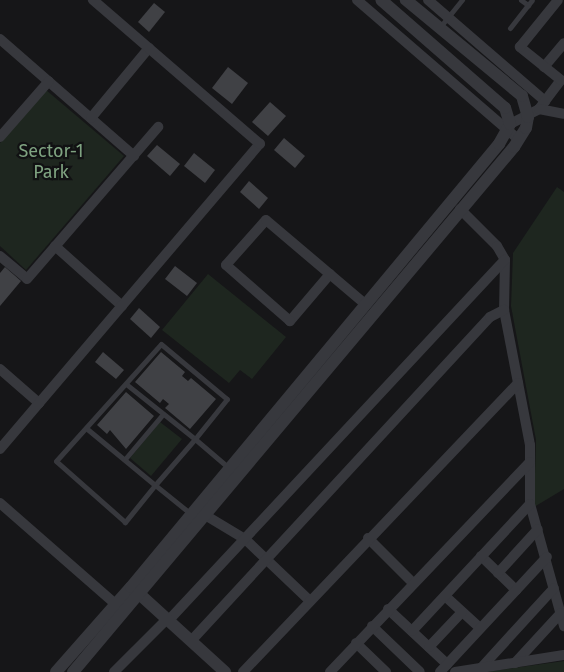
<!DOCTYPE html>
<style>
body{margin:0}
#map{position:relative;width:564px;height:672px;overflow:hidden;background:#161618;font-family:"Fira Sans",sans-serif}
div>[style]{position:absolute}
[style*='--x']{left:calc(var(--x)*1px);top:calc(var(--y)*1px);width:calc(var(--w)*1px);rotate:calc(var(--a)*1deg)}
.green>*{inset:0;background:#1e261f}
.building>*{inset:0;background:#404145}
.service>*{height:5px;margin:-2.5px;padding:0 2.5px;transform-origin:2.5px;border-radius:2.5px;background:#37383d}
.minor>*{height:10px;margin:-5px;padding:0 5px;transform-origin:5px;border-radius:5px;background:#37383d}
.tertiary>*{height:12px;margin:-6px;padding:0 6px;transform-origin:6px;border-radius:6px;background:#37383d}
span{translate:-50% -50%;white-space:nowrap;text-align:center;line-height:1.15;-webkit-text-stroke:4.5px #111113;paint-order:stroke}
.park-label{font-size:18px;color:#7fa381}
</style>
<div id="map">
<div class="green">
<div style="clip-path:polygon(46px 90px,124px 156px,26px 270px,0 246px,0 143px)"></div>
<div style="clip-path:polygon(557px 187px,564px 192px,564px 489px,534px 507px,536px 440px,511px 306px,513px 253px)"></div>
<div style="clip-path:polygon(208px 274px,286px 337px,252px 379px,240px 370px,229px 383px,162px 330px)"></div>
<div style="clip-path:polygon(160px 422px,182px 439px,151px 476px,130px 458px)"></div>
<div style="clip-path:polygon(564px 661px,564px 672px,485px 672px)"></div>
</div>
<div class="building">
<div style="clip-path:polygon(154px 3px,165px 12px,149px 32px,138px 22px)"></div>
<div style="clip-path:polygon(228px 67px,248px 83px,232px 104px,212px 88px)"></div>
<div style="clip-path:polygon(270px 102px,286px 116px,268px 136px,252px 122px)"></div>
<div style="clip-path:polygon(284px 138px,305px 156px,295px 168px,274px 150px)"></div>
<div style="clip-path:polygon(157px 145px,180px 164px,170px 176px,147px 156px)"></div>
<div style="clip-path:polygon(194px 153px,215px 170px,205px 183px,184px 166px)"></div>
<div style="clip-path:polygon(249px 181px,268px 198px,259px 209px,240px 192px)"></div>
<div style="clip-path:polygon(175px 266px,197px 283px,187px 296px,165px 279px)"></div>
<div style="clip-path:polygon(5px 267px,21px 281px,0 306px,0 273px)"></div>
<div style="clip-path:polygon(139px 308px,160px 327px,151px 338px,130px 319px)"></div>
<div style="clip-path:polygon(103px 352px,124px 370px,116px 379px,95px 362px)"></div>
<div style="clip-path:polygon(161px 352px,185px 372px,182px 376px,188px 381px,191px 378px,216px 399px,190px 429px,165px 408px,169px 404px,163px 399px,160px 403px,135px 382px)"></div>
<div style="clip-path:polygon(126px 392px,154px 416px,126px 449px,110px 430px,107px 434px,97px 425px)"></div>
</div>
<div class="service">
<div style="--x:521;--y:0;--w:9;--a:36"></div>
<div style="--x:528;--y:5;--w:6;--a:-51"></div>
<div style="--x:440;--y:27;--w:35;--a:-51"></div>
<div style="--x:510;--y:28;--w:29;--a:-52"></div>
<div style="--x:86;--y:428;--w:89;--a:39.6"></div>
<div style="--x:155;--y:485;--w:61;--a:-49"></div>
<div style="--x:195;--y:439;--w:88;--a:-141.4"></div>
<div style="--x:125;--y:459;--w:59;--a:-49.8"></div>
<div style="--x:191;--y:514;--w:46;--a:-141.1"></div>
<div style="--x:155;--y:485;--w:48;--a:129"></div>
<div style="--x:125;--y:522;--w:92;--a:-138.5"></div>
<div style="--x:56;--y:461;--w:157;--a:-48.1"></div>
<div style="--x:161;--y:344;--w:86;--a:39.8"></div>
<div style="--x:227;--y:399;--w:51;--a:128.7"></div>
<div style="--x:195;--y:439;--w:45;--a:40.5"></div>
</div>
<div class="minor">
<div style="--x:357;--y:0;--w:213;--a:40.8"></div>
<div style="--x:428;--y:0;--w:155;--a:40.8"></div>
<div style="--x:0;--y:39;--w:178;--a:41.1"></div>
<div style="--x:544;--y:67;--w:31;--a:-50"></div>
<div style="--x:539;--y:109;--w:36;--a:-53"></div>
<div style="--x:561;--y:80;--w:53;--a:-141.2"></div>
<div style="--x:520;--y:47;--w:60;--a:-51"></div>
<div style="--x:91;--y:118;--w:91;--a:-50.4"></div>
<div style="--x:510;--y:124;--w:33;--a:-27"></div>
<div style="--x:539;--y:109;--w:25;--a:11"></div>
<div style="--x:0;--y:137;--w:74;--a:-48.8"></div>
<div style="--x:460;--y:209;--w:52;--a:45"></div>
<div style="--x:497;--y:246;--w:16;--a:60"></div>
<div style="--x:505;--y:260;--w:50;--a:91.1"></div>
<div style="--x:504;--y:310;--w:137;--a:79.1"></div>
<div style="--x:530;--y:445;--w:59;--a:90"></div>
<div style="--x:530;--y:504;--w:127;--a:74.4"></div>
<div style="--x:55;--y:246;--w:90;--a:41.8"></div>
<div style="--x:0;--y:256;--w:35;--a:40"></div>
<div style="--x:27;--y:279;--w:201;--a:-49.2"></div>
<div style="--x:330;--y:274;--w:62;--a:130.4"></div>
<div style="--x:290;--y:321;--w:85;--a:-138.8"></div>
<div style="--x:226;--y:265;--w:60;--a:-48.4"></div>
<div style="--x:266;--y:220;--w:128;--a:40.3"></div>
<div style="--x:0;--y:369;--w:52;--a:41.1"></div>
<div style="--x:0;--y:449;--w:401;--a:-49.6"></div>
<div style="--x:260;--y:144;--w:221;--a:-139.2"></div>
<div style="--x:0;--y:503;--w:161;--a:41.2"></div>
<div style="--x:205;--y:515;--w:47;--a:31"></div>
<div style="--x:245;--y:539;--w:90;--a:43.6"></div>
<div style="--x:368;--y:538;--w:64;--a:45"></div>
<div style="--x:481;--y:556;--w:49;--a:44.2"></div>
<div style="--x:498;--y:573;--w:59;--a:-47.7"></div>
<div style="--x:445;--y:596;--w:47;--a:42.4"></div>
<div style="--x:388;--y:609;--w:81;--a:43"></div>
<div style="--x:168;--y:621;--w:494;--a:-47"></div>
<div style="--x:372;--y:626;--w:66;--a:43.8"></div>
<div style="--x:412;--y:631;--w:173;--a:-47.1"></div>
<div style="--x:191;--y:641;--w:441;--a:-47.3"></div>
<div style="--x:490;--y:317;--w:16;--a:-27"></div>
<div style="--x:356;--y:643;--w:42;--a:44"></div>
<div style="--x:429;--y:647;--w:48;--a:-46.7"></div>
<div style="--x:515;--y:663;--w:68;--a:-47.4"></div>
<div style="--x:481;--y:668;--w:108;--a:-47.6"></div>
<div style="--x:114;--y:672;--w:75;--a:-45"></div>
<div style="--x:243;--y:672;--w:399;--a:-46.4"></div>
<div style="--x:330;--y:672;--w:290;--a:-46.4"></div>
<div style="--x:440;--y:672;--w:157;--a:-47.1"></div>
<div style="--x:455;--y:672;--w:110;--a:-8.9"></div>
</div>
<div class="tertiary">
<div style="--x:135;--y:590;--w:122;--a:42.3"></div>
<div style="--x:56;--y:672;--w:113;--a:-48.6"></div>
<div style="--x:131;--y:587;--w:576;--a:-50.28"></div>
<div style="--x:499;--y:144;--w:23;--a:-61"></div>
<div style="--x:510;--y:124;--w:17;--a:-107"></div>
<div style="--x:505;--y:108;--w:164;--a:-138.9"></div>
<div style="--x:73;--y:672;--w:686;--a:-49.97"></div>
<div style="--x:514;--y:147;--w:22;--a:-58"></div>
<div style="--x:526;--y:128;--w:11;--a:-80"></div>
<div style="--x:528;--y:117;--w:22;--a:-106"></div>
<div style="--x:522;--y:96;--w:151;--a:-140.4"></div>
</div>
<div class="park-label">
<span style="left:51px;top:162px">Sector-1<br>Park</span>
</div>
</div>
